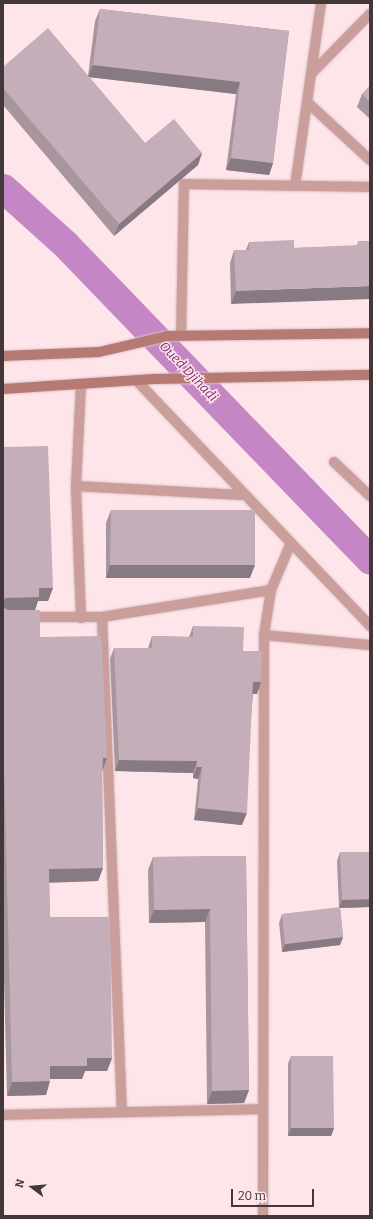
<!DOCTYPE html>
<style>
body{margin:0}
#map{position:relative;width:373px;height:1219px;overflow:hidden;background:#fee5e9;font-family:Bitter,serif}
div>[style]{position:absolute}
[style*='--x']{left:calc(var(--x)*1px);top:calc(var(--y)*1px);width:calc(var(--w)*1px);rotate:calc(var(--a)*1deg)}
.canal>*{height:29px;margin:-14.5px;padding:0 14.5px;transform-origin:14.5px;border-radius:14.5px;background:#c586c5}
.roads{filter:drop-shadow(0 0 1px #d8c2c6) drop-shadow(0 0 1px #d8c2c6)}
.minor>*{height:10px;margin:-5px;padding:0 5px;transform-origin:5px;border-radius:5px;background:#ca9f9b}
.secondary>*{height:10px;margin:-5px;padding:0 5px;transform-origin:5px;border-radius:5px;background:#b67974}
.wall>*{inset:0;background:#a8969f}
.shaded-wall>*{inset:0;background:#887a82}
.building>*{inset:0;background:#c3aeb9}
span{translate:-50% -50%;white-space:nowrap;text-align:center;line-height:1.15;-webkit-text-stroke:3px #fee5e9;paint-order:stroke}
.water-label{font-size:13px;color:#712673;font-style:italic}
.frame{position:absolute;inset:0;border:4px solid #42383a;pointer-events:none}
.north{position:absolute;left:12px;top:1167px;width:40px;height:40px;-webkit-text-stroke:3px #fee5e9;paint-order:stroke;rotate:286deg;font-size:11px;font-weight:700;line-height:16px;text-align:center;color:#42383a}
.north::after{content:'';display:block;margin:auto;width:14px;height:18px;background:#42383a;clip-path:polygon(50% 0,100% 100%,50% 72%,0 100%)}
.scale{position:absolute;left:231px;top:1189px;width:83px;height:18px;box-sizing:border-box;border:2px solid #42383a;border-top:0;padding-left:5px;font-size:12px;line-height:14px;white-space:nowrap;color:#42383a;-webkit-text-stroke:3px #fee5e9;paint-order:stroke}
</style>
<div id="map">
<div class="canal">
<div style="--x:3;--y:188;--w:84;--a:42.1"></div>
<div style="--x:65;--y:244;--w:439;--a:46"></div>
</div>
<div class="roads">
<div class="minor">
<div style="--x:312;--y:73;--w:83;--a:-45.5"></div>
<div style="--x:307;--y:102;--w:86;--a:42.6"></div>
<div style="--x:295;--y:186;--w:185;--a:-81.9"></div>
<div style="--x:181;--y:336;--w:152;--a:-88.9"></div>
<div style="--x:184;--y:184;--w:186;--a:0.9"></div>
<div style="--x:136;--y:380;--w:340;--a:46.4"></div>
<div style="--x:334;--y:462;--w:50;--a:43.4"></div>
<div style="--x:76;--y:486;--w:165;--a:3.1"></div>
<div style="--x:3;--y:617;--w:99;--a:0"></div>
<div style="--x:102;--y:617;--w:171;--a:-9.1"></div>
<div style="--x:102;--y:617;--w:495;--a:87.7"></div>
<div style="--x:81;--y:618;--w:132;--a:-92.2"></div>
<div style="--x:76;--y:486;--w:102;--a:-87.2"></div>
<div style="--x:264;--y:635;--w:106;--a:5.4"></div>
<div style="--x:3;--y:1115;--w:260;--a:-1.3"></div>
<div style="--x:263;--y:1216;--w:581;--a:-89.9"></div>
<div style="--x:264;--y:635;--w:46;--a:-81.2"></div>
<div style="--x:271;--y:590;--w:49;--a:-67.1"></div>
</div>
<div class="secondary">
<div style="--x:3;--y:356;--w:96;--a:-2.4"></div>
<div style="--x:99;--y:352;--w:70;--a:-13.2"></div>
<div style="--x:167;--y:336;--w:203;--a:-0.8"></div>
<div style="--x:3;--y:389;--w:151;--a:-3.8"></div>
<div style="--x:154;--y:379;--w:216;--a:-1.1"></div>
</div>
</div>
<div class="wall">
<div style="clip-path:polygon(100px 9px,289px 31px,273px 163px,269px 175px,226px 170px,236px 94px,89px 77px,145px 143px,202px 153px,198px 165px,114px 236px,3px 105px,3px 67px,88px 76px,95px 21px)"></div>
<div style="clip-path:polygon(370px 86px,370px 119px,357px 107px,362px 94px)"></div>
<div style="clip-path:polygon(358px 241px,370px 241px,231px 304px,230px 263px,234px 250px,246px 250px,249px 242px,294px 248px,357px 246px)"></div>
<div style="clip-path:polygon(3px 447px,53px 588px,48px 601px,38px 601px,35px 610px,40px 637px,107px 758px,102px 771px,102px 774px,103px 868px,98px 881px,49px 882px,50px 917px,112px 1058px,107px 1071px,85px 1071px,82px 1079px,50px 1079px,46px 1095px,7px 1096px,3px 942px)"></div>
<div style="clip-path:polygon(111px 510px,250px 578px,106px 578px,106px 523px)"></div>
<div style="clip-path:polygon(193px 626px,243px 651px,261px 682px,257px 694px,253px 694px,242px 825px,194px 820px,198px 779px,193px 778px,193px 773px,115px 771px,110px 659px,114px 648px,148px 648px,152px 636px,189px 637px)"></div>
<div style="clip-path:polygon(340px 852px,370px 907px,340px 908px,343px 937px,340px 945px,282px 952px,279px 923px,282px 914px,339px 908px,337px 861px)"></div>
<div style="clip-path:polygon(246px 856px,249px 1090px,244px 1103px,207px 1104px,205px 922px,149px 923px,148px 870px,153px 857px)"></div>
<div style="clip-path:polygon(291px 1056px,334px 1128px,331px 1136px,288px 1136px,288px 1064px)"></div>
</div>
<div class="shaded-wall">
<div style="clip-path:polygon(93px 65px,240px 82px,236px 94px,88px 77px)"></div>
<div style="clip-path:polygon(202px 153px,198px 165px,114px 236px,119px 224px)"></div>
<div style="clip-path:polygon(231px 158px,273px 163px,269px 175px,226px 170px)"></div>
<div style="clip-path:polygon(370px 286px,370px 299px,231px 304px,236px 291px)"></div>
<div style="clip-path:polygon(110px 565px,255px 565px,250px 578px,106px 578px)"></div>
<div style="clip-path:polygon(39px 588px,53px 588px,48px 601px,38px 601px,35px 610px,3px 611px,3px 603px,5px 598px)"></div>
<div style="clip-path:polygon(253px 682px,261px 682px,257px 694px,249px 694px)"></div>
<div style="clip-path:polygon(103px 758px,107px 758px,102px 771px)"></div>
<div style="clip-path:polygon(119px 760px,197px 761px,193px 773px,115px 771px)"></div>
<div style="clip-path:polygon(197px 767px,202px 767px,198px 779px,193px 778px)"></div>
<div style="clip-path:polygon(198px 808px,247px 813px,242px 825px,194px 820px)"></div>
<div style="clip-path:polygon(103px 868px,98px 881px,44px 883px,49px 869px)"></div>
<div style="clip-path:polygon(370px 899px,370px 907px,339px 908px,342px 900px)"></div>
<div style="clip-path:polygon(210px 909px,205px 922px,149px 923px,154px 910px)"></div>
<div style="clip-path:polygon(343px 937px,340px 945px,282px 952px,285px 944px)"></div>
<div style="clip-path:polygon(87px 1058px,112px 1058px,107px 1071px,85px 1071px,82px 1079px,45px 1079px,50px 1066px)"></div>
<div style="clip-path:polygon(50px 1081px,46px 1095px,7px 1096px,12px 1082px)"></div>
<div style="clip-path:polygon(249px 1090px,244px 1103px,207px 1104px,212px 1091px)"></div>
<div style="clip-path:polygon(291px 1128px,334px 1128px,331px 1136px,288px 1136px)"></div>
</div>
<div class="building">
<div style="clip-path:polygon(100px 9px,289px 31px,273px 163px,231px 158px,240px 82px,93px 65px)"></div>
<div style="clip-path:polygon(48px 28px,145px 143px,174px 119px,202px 153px,119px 224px,3px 88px,3px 67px)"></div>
<div style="clip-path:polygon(370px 86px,370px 102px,362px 94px)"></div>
<div style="clip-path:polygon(294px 240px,294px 248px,358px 245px,358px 241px,370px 241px,370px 286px,236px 291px,234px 250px,249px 250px,249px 242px)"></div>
<div style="clip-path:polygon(48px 446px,53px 588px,39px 588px,39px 597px,5px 598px,3px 604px,3px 447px)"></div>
<div style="clip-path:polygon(111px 510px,255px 510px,255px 565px,110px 565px)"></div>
<div style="clip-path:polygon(3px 607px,8px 610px,40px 610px,40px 637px,100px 636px,102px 646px,107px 758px,103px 758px,102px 774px,103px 868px,49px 869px,50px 917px,110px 917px,112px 1058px,87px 1058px,87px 1066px,50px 1066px,50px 1081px,12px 1082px,3px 729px)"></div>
<div style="clip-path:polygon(193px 626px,244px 627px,243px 651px,262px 651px,261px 682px,253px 682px,247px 813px,198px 808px,202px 767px,197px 767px,197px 761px,119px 760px,114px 648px,152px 648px,152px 636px,193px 637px)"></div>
<div style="clip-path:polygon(340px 852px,370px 852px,370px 899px,342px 900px)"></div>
<div style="clip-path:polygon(246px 856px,249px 1090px,212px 1091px,210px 909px,154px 910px,153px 857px)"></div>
<div style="clip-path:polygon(340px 907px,343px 937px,285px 944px,282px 914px)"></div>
<div style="clip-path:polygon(291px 1056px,333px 1056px,334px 1128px,291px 1128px)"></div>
</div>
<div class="water-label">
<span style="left:188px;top:372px;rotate:46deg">Oued Djihadi</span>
</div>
<div class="frame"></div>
<div class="north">N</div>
<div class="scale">20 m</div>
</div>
